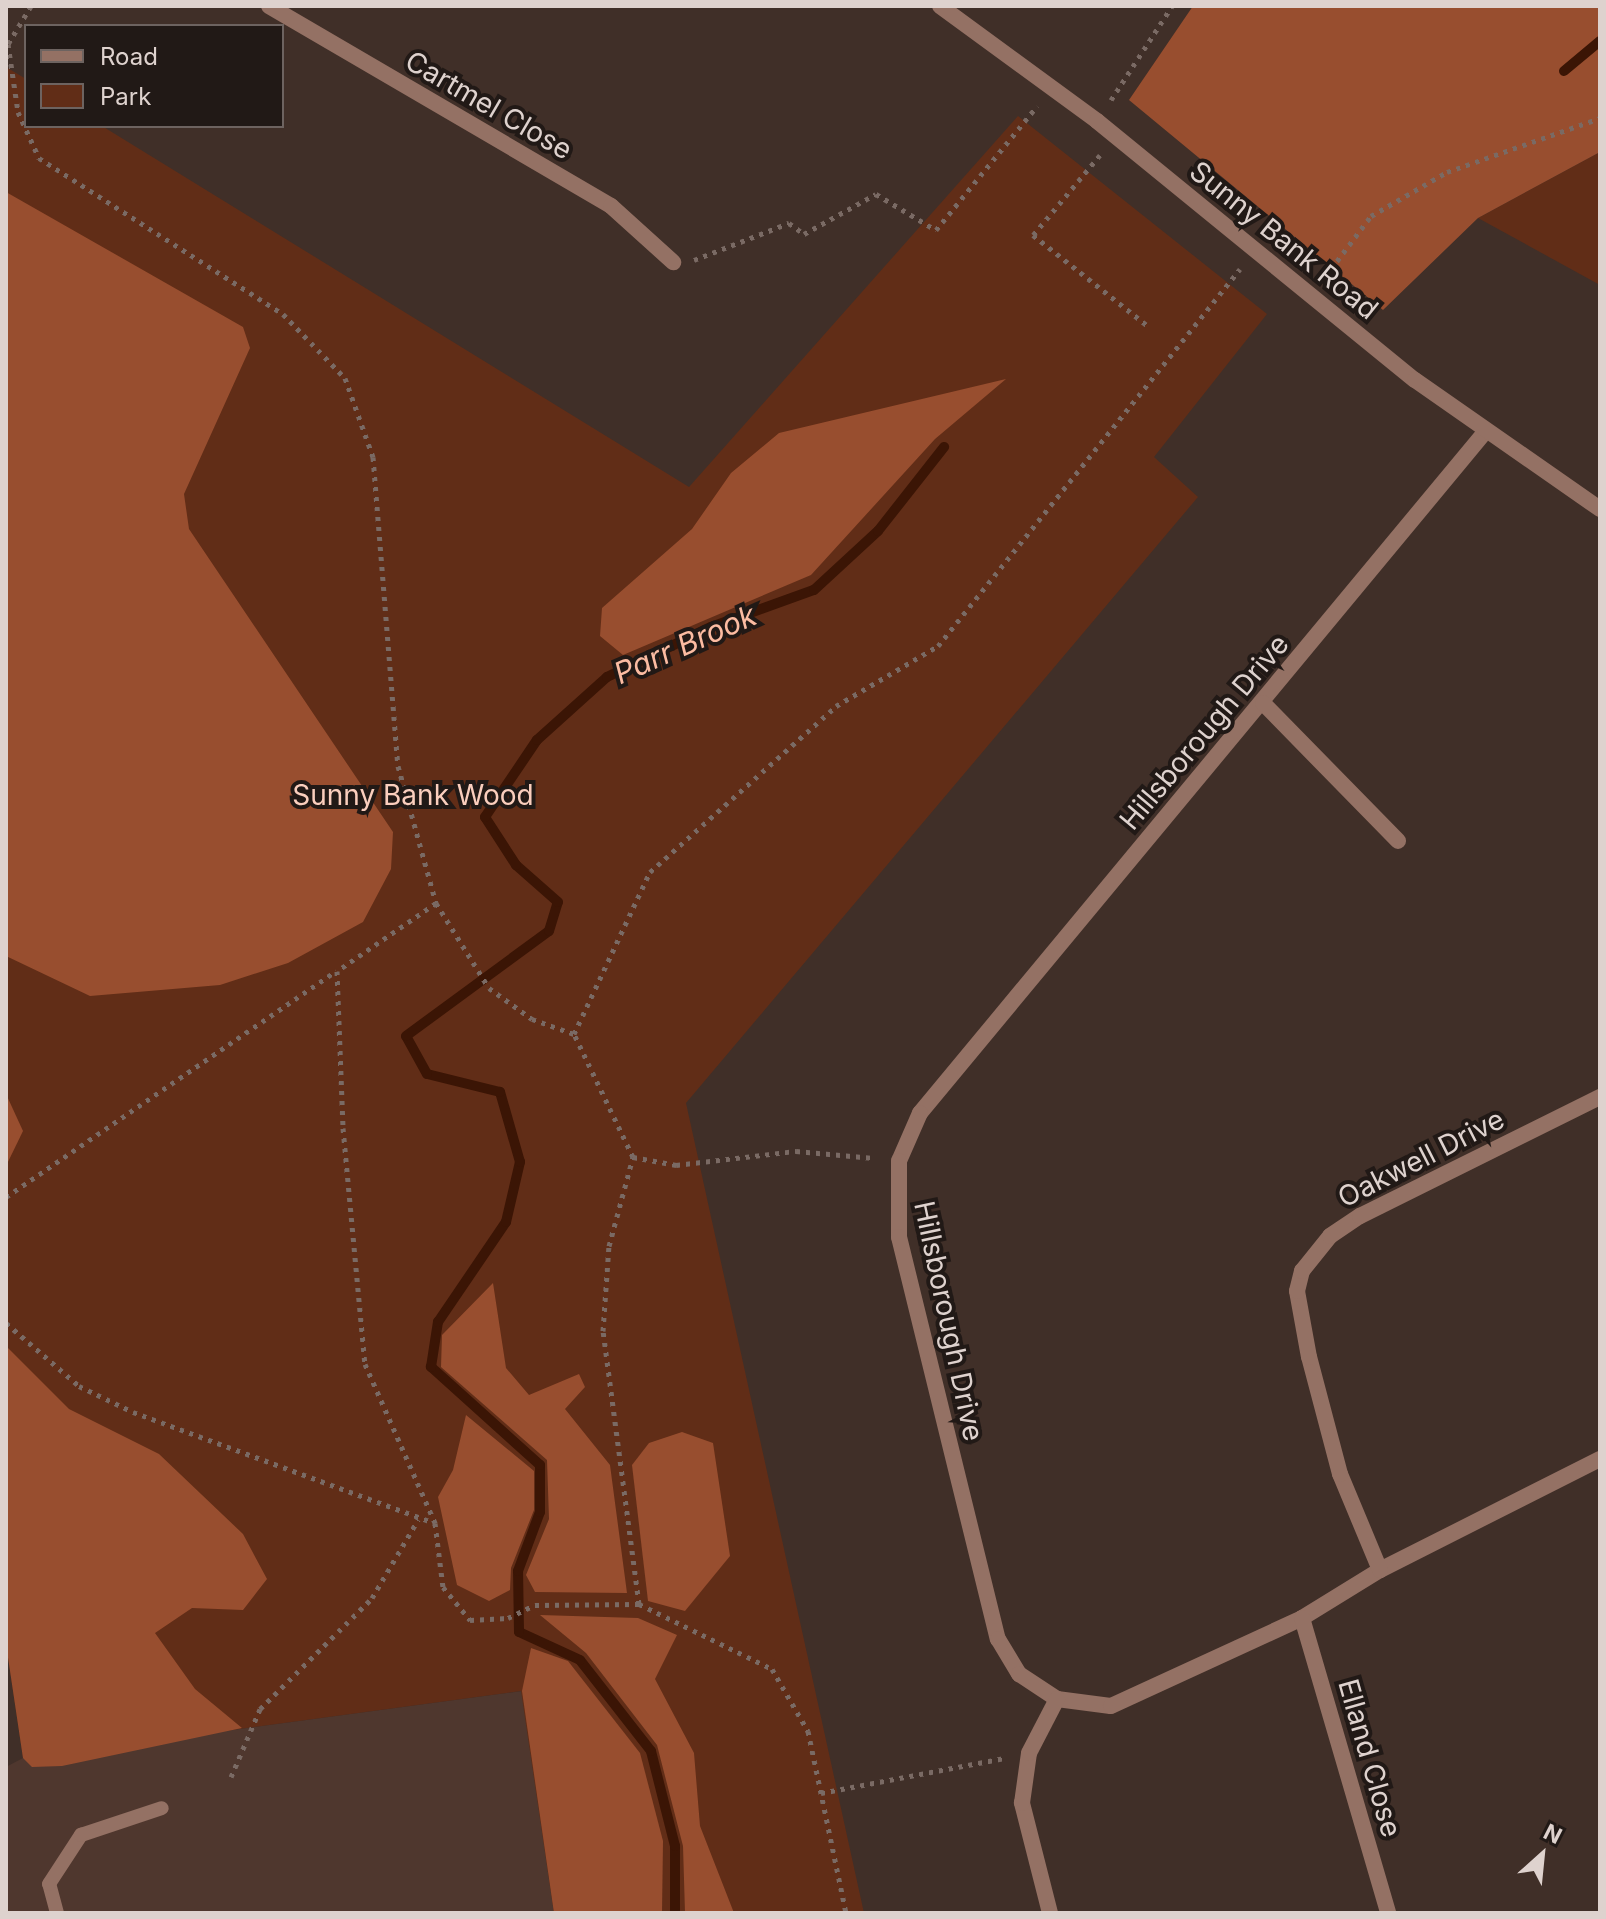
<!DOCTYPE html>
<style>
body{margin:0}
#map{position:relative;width:1606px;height:1919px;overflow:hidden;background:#402f28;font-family:Inter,sans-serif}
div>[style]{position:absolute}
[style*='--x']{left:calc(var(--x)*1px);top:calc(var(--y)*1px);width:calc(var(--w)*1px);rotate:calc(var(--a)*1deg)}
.built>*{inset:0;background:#4f372e}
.green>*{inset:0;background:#612d17}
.forest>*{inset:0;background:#984e2f}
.stream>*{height:10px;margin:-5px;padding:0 5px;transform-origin:5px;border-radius:5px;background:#3b1505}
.path>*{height:5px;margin-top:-2.5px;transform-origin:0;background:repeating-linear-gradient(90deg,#7a6a64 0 4px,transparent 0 10px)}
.service>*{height:14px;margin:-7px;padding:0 7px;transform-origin:7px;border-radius:7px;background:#947164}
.minor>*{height:16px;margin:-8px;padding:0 8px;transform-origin:8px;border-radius:8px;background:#947164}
.tertiary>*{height:16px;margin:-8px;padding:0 8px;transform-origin:8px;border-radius:8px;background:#947164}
span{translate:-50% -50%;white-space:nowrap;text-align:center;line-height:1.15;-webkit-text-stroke:8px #211916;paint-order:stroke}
.street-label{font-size:28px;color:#ded2ce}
.park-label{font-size:28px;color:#facebd}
.water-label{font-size:30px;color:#fcbca2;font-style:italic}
.frame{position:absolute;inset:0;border:8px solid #ded2ce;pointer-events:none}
.legend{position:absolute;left:24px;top:24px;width:260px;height:104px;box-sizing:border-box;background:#211916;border:2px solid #6d6360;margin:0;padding:10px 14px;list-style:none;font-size:24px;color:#ded2ce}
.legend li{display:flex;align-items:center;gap:16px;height:40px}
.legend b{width:40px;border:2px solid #6d6360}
.north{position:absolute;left:1502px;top:1815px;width:80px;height:80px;-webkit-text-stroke:6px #211916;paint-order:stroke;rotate:27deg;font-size:22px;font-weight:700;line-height:32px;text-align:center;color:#ded2ce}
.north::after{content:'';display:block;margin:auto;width:28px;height:36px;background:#ded2ce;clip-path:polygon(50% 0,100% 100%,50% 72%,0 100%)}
</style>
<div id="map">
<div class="built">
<div style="clip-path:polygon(522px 1691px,554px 1913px,6px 1913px,6px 1767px,23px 1758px)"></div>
</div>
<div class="green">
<div style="clip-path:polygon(6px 67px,26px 79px,26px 126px,102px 126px,689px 487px,1018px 116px,1267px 314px,1154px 457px,1198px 497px,686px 1103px,864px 1913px,554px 1913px,521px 1691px,23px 1758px,6px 1644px)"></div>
<div style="clip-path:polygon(1600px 152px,1600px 285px,1478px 218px)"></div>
</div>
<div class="forest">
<div style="clip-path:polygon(1193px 6px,1600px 6px,1600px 152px,1478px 218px,1383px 310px,1129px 100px)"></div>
<div style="clip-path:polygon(6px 192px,243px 327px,250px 348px,184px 494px,189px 529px,393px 832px,391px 869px,363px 922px,288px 963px,220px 985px,90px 996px,6px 956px)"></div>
<div style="clip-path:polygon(1006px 379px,935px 439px,811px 575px,623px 655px,600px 636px,602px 608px,692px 529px,731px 473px,779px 433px)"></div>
<div style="clip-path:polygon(6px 1094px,23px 1131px,6px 1166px)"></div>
<div style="clip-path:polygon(493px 1283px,506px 1368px,529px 1395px,579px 1374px,585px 1387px,565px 1409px,610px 1465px,627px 1593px,535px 1592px,526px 1575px,549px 1519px,547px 1460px,441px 1367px,442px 1335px)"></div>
<div style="clip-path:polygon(6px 1346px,69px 1409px,159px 1454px,243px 1534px,267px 1579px,243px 1610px,192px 1608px,155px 1633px,195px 1689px,242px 1728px,62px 1766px,32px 1767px,23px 1758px,6px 1644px)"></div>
<div style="clip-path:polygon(466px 1415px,534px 1471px,534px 1510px,511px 1568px,510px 1590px,489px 1601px,457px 1585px,438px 1497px,453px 1470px)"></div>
<div style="clip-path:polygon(682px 1432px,713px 1443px,730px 1556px,685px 1611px,648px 1601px,632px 1465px,649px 1443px)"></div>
<div style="clip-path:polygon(540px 1615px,638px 1618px,677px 1635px,655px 1679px,694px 1753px,700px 1826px,734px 1913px,685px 1913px,683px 1846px,657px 1745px,586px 1653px)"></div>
<div style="clip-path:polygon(531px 1648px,568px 1661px,640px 1753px,663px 1841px,662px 1913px,554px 1913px,522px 1691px)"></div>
</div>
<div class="stream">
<div style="--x:1564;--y:71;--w:47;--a:-39.8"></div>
<div style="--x:675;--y:1913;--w:67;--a:-90"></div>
<div style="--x:675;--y:1846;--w:98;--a:-104.2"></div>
<div style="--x:651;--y:1751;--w:115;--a:-128"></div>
<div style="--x:580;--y:1660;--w:67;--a:-155.3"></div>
<div style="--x:519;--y:1632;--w:61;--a:-90.9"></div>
<div style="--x:518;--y:1571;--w:63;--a:-69.6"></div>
<div style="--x:540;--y:1512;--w:47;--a:-90"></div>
<div style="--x:540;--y:1465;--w:147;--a:-138"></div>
<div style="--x:431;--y:1367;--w:46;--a:-81.2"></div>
<div style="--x:438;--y:1322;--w:121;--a:-55.8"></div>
<div style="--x:506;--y:1222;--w:62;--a:-76.9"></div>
<div style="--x:520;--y:1162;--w:73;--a:-105.9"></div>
<div style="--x:500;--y:1092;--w:75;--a:-166.1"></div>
<div style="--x:427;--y:1074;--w:43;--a:-118.9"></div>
<div style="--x:406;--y:1036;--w:177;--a:-36.3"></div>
<div style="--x:549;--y:931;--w:30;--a:-73"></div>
<div style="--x:558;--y:902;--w:56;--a:-138.6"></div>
<div style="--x:516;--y:865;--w:57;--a:-122.9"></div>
<div style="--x:485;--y:817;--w:93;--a:-56"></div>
<div style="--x:537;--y:740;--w:94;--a:-42"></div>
<div style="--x:607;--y:677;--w:115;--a:-25.7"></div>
<div style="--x:711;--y:627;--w:109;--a:-19.8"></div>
<div style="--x:814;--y:590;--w:87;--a:-42.7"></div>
<div style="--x:878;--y:531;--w:107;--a:-51.8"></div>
</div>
<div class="path">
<div style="--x:31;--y:6;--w:44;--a:121.2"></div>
<div style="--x:8;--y:44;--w:69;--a:81.6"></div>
<div style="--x:18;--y:112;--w:51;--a:65.5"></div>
<div style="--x:39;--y:158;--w:290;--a:32.6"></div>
<div style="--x:283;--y:314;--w:89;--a:45.9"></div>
<div style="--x:345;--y:378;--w:84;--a:70.5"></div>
<div style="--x:373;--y:457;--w:310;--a:85.4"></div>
<div style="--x:398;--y:766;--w:142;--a:74.5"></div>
<div style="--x:436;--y:903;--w:120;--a:145.5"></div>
<div style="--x:337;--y:971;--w:157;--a:87.8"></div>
<div style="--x:343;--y:1128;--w:237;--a:84.7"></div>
<div style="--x:365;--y:1364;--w:174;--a:66.2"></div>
<div style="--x:435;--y:1523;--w:64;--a:82.9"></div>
<div style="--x:443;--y:1587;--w:43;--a:50.7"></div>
<div style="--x:470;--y:1620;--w:38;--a:-3"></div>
<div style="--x:508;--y:1618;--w:30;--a:-26"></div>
<div style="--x:535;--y:1605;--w:104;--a:-0.6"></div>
<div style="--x:639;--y:1604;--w:275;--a:-97.5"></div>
<div style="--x:603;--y:1331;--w:85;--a:-86"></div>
<div style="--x:609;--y:1246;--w:92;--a:-74.9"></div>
<div style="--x:633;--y:1157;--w:136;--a:-115.6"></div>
<div style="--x:574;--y:1034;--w:179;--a:-64.9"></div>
<div style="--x:650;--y:872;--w:249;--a:-41.7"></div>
<div style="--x:836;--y:706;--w:118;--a:-30.5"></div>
<div style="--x:938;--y:646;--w:483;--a:-51.3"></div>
<div style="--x:1111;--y:100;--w:112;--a:-57"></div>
<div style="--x:1100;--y:155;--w:104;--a:129.9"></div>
<div style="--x:1033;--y:235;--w:147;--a:38.4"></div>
<div style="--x:694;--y:260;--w:102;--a:-21.3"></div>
<div style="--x:789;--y:223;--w:19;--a:36"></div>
<div style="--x:804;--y:234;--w:82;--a:-29.1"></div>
<div style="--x:876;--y:194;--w:70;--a:31"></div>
<div style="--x:936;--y:230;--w:160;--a:-50.8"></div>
<div style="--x:1325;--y:277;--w:76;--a:-53"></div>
<div style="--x:1371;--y:216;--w:88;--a:-30.1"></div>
<div style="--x:1447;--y:172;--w:162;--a:-19.4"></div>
<div style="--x:436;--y:903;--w:100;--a:58.1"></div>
<div style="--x:489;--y:988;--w:53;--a:35.8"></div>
<div style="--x:532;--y:1019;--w:45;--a:19.7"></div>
<div style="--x:633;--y:1157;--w:44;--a:10.5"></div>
<div style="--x:676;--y:1165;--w:121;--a:-6.7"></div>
<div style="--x:796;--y:1151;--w:78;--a:5.1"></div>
<div style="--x:6;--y:1197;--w:400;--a:-34.4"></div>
<div style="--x:6;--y:1323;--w:96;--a:40.8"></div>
<div style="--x:79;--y:1386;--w:60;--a:25.7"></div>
<div style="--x:133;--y:1412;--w:321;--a:20.2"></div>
<div style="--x:639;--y:1604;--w:148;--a:26"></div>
<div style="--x:772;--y:1669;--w:72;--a:59.9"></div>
<div style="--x:808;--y:1731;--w:186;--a:78.2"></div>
<div style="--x:231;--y:1777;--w:74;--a:-66.9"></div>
<div style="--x:260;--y:1709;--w:158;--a:-44.7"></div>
<div style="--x:372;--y:1598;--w:91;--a:-59.5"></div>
<div style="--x:821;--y:1793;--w:187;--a:-10.8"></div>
</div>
<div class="service">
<div style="--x:57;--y:1913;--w:30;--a:-105"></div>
<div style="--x:49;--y:1884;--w:59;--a:-56.9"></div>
<div style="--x:81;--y:1835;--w:85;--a:-18.4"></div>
</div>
<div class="minor">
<div style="--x:269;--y:6;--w:396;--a:30.3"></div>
<div style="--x:611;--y:206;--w:84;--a:42.1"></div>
<div style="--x:1485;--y:432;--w:885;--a:129.68"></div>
<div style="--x:920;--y:1113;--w:52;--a:113.6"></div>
<div style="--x:899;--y:1161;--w:76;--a:90"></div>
<div style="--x:899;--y:1237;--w:414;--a:76.2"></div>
<div style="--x:998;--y:1639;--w:41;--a:59"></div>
<div style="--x:1019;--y:1674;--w:45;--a:33.3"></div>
<div style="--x:1057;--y:1699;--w:54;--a:7.4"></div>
<div style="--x:1111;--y:1706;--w:210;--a:-24.7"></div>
<div style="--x:1302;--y:1618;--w:92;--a:-31.6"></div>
<div style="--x:1380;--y:1570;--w:246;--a:-26.8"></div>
<div style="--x:1263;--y:703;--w:193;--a:45.6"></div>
<div style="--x:1380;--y:1570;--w:104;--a:-112.6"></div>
<div style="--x:1340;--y:1474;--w:121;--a:-104.8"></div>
<div style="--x:1309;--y:1357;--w:67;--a:-100.3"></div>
<div style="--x:1297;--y:1291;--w:21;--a:-76"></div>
<div style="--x:1302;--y:1271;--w:45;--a:-51.3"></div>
<div style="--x:1330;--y:1236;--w:36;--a:-34"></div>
<div style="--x:1360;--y:1216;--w:268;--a:-26.4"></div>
<div style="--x:1302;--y:1618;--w:307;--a:73.7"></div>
<div style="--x:1050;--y:1913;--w:114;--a:-104.3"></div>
<div style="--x:1022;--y:1803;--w:50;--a:-82"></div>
<div style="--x:1029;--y:1753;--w:61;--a:-62.6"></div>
</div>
<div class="tertiary">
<div style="--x:940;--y:6;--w:195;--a:36.2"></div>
<div style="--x:1097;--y:121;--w:410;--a:39.2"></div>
<div style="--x:1415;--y:380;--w:226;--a:34.9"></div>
</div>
<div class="street-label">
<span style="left:489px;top:105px;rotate:30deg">Cartmel Close</span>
<span style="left:1284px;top:240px;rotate:39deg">Sunny Bank Road</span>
<span style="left:1204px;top:732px;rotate:-50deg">Hillsborough Drive</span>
<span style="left:1421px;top:1158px;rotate:-27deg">Oakwell Drive</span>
<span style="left:949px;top:1321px;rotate:78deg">Hillsborough Drive</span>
<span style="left:1370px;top:1758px;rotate:74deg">Elland Close</span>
</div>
<div class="park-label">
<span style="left:413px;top:795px">Sunny Bank Wood</span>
</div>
<div class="water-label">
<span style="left:685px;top:644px;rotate:-24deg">Parr Brook</span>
</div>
<div class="frame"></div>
<ul class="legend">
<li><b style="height:10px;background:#947164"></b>Road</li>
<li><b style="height:22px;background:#612d17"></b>Park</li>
</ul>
<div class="north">N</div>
</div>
